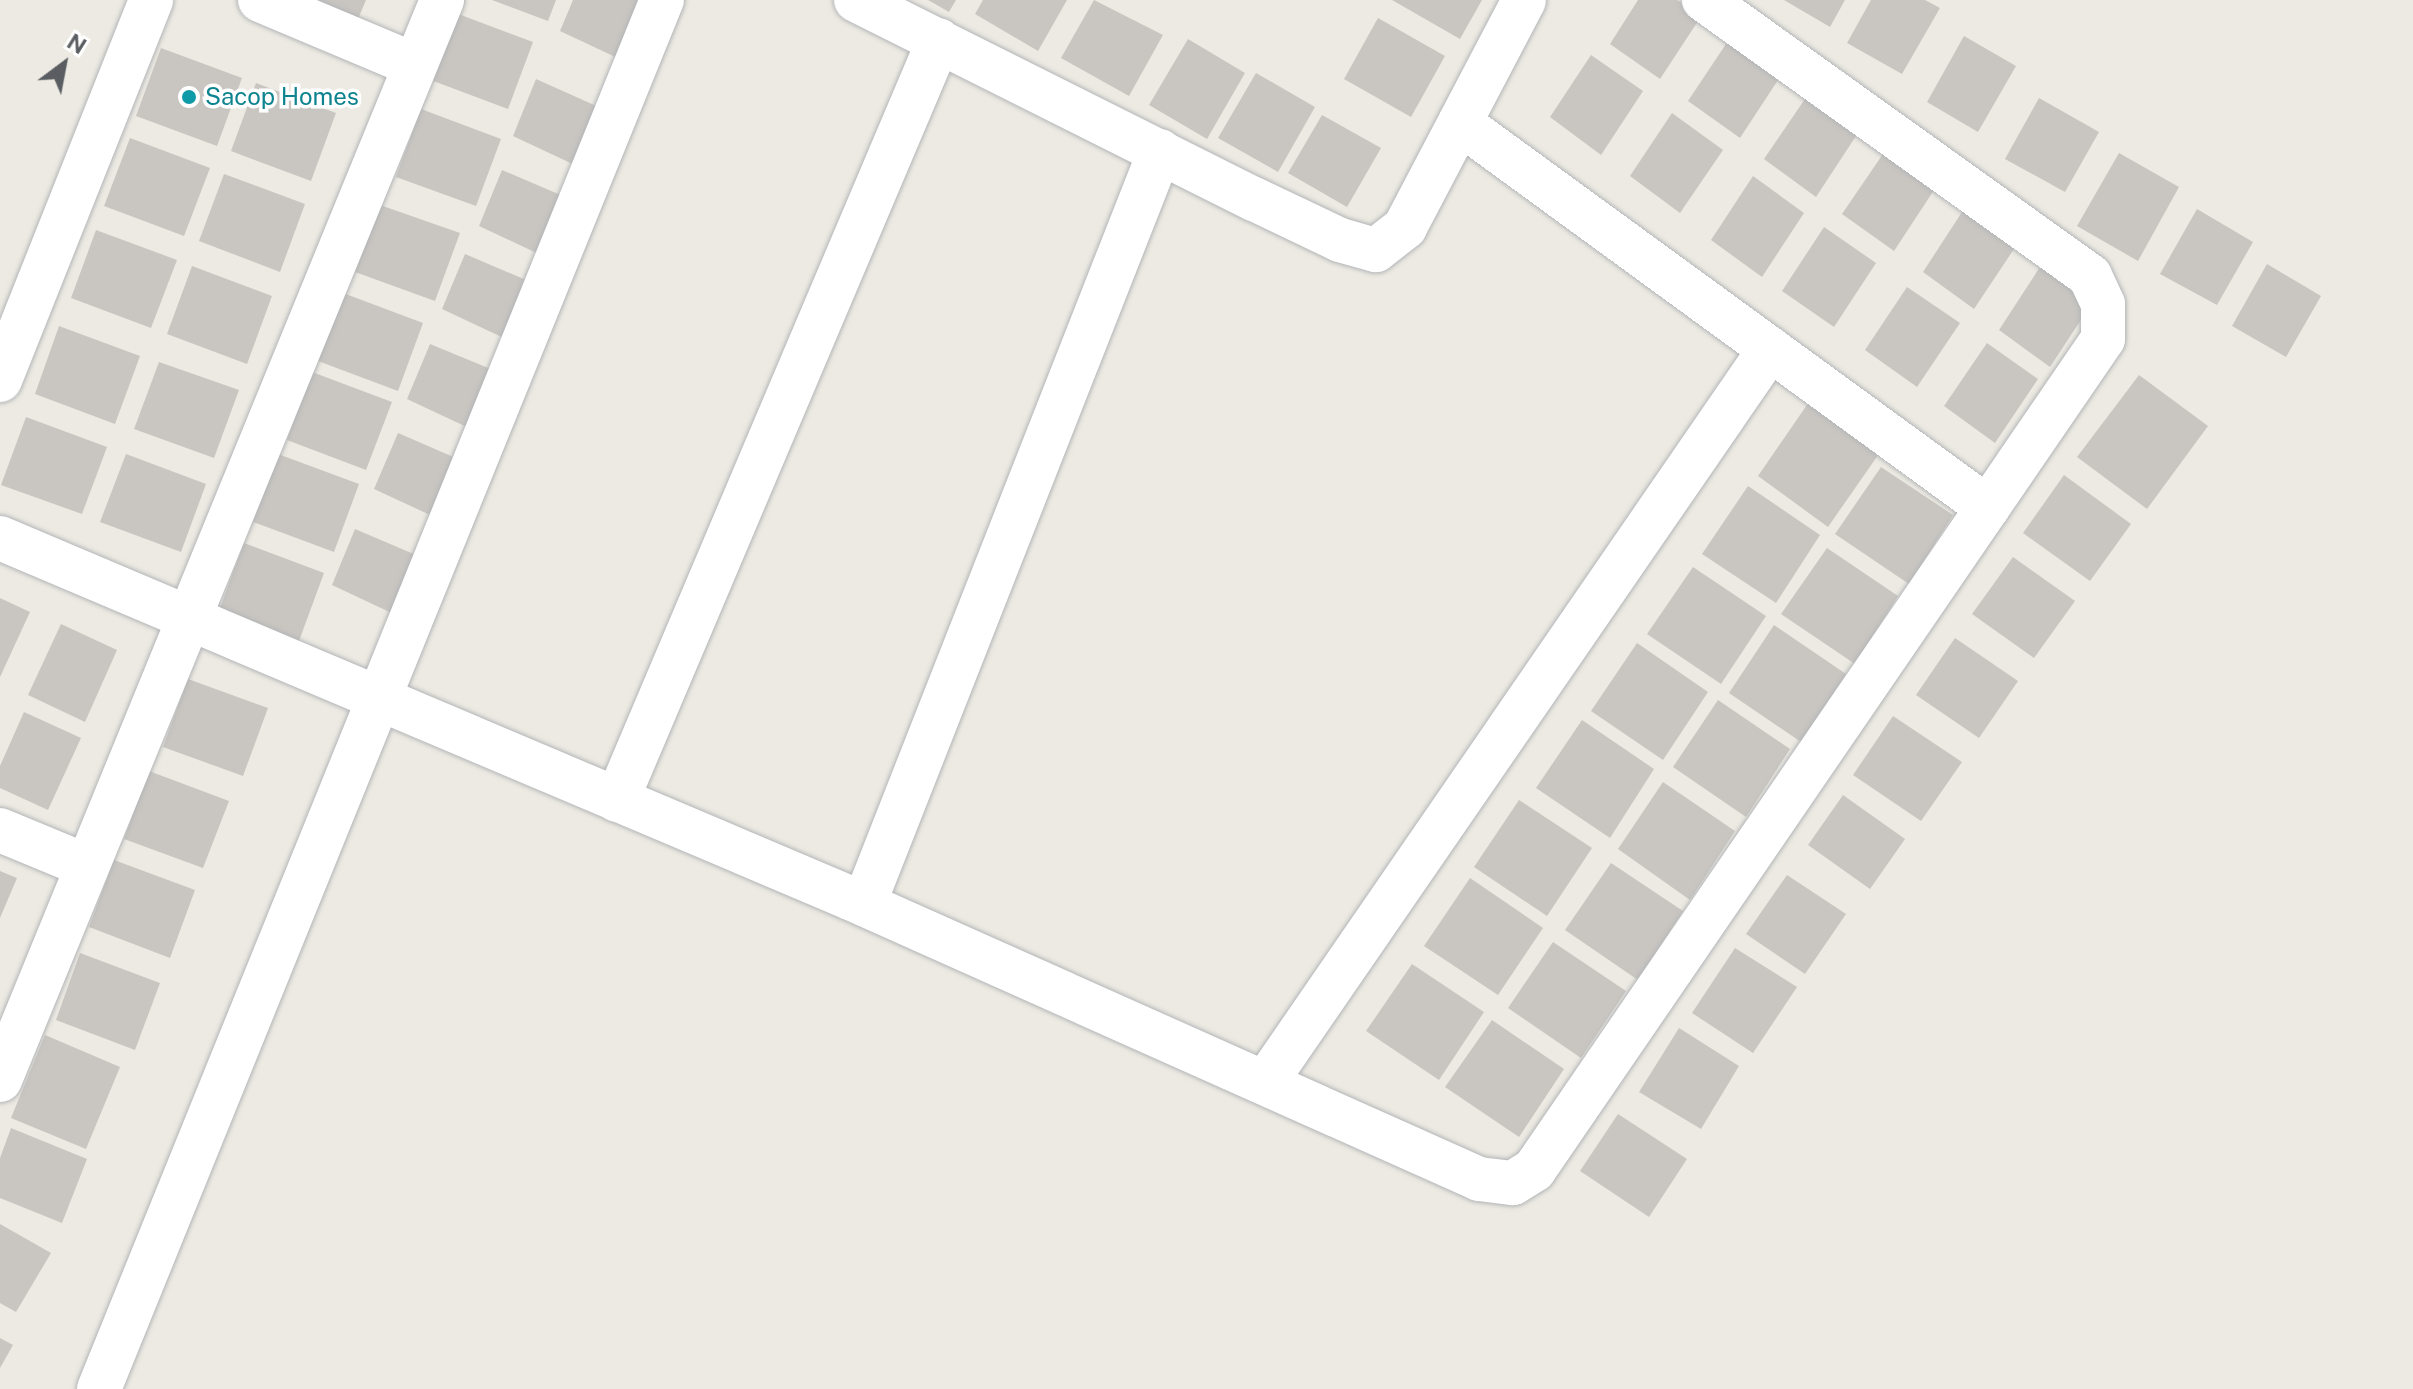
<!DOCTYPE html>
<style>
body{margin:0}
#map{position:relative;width:2413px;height:1389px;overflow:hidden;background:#eceae2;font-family:"Public Sans",sans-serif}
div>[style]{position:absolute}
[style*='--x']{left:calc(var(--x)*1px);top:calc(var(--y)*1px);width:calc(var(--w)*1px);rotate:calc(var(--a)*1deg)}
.building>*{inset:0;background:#c9c6c1}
.roads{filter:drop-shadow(0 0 2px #b3b5b8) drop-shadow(0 0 2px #b3b5b8)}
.street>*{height:44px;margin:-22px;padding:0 22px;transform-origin:22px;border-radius:22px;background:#fff}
.dots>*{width:22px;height:22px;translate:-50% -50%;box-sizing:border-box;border:4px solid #fff;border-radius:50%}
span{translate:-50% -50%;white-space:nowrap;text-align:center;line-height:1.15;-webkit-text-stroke:7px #fff;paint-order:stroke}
.culture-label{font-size:24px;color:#0d838f}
.left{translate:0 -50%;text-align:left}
.north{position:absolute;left:24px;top:24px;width:80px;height:80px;-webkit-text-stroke:6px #fff;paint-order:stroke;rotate:32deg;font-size:22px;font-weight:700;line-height:32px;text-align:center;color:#5a5e62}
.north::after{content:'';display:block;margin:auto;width:28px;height:36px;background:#5a5e62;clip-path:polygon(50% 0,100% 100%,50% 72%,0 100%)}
</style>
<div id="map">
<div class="building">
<div style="clip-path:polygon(313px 0,366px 0,358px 19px)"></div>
<div style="clip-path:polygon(492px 0,556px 0,548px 21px)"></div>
<div style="clip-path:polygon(573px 0,641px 0,626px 62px,560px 31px)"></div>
<div style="clip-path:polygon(928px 0,956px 0,949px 12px)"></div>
<div style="clip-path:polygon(983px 0,1067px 0,1038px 51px,975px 14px)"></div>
<div style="clip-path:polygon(1094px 0,1163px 35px,1129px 96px,1061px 58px)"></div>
<div style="clip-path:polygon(1392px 0,1482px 0,1460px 39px)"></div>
<div style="clip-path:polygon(1638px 0,1677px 0,1702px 15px,1660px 79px,1610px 44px)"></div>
<div style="clip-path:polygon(1784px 0,1845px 0,1830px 27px)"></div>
<div style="clip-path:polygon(1871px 0,1925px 0,1940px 8px,1902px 74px,1847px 43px)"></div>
<div style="clip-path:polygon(453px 12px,533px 42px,508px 109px,428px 79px)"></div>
<div style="clip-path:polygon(1378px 18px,1445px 56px,1411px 117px,1344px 79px)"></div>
<div style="clip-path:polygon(1964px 36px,2016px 66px,1978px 132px,1927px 102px)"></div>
<div style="clip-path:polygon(1730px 38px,1782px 74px,1740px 138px,1688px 101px)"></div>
<div style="clip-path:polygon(1188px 39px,1245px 73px,1207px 139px,1149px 105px)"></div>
<div style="clip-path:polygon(161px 48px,242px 78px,217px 146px,136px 116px)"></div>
<div style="clip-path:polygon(1591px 55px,1643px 91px,1601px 155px,1550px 117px)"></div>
<div style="clip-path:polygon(1256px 73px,1315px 107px,1278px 172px,1218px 138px)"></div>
<div style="clip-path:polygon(536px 79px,603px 109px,579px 167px,513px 136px)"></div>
<div style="clip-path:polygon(256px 83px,336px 113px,311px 181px,231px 151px)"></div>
<div style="clip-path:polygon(1807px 96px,1858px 133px,1816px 197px,1764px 159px)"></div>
<div style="clip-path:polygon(2039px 98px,2099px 132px,2065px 192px,2005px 159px)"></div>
<div style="clip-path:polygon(421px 109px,501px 139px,476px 206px,396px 177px)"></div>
<div style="clip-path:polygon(1672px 113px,1723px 150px,1680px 213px,1630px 176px)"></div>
<div style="clip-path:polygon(1322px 115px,1381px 148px,1347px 207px,1288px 173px)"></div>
<div style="clip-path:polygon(130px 138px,210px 168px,184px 236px,104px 206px)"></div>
<div style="clip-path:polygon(1885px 151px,1936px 187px,1894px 251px,1842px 214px)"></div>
<div style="clip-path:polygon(2119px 153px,2179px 187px,2138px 261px,2077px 226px)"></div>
<div style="clip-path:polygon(502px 170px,570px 199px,545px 257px,479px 226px)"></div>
<div style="clip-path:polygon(224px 174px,305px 204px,280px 272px,199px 241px)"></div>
<div style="clip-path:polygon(1753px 176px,1804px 213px,1762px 277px,1711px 240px)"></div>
<div style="clip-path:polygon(380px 205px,460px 233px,435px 301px,355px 272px)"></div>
<div style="clip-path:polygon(1964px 209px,2016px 246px,1974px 309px,1923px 272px)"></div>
<div style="clip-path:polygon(2197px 209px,2253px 242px,2217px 305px,2160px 274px)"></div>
<div style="clip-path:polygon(1824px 227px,1876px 263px,1834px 327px,1782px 291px)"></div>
<div style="clip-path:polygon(96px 230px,177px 260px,151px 328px,71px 298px)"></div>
<div style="clip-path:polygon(465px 254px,533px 283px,508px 340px,442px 309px)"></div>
<div style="clip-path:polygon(2267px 264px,2321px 296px,2286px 357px,2232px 326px)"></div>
<div style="clip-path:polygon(192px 266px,272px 296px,247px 364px,167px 334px)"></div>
<div style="clip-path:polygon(2040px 267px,2092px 303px,2050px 367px,1999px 330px)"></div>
<div style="clip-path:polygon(1907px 287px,1960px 323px,1917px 387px,1865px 350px)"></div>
<div style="clip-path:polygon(343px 293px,423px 323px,398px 391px,318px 361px)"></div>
<div style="clip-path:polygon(59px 326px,140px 356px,115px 424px,35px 394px)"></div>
<div style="clip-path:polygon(1987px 343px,2038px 379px,1995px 443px,1944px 406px)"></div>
<div style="clip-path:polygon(430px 344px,498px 372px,473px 430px,407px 399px)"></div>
<div style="clip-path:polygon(159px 362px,239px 390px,214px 458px,134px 429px)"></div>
<div style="clip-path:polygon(312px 372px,392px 402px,366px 470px,287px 440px)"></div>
<div style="clip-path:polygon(2139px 375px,2208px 426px,2147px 509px,2077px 457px)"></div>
<div style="clip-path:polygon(1811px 399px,1883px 448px,1828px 527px,1758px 476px)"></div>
<div style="clip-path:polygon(26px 417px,107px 447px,82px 514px,1px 485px)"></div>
<div style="clip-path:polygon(398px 433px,465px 462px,441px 520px,374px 489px)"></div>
<div style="clip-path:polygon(126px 454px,206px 484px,181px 552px,100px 522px)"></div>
<div style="clip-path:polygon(278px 454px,359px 484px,334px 552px,253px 522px)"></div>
<div style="clip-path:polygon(1881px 467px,1953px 515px,1909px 584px,1835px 534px)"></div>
<div style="clip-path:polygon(2064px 475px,2131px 524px,2090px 581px,2023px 533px)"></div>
<div style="clip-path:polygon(1748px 486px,1820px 535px,1776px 603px,1702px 554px)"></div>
<div style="clip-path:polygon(355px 529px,423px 558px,398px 616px,332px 585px)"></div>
<div style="clip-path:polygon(244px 543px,324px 573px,299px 641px,219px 611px)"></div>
<div style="clip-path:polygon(1827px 548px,1898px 596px,1855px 664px,1781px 614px)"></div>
<div style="clip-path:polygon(2013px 557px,2075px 601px,2034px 658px,1972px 614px)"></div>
<div style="clip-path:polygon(1693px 567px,1766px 616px,1721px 684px,1647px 634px)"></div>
<div style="clip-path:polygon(0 598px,30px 612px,0 677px)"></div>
<div style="clip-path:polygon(61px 624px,117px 650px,85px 722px,28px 695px)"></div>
<div style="clip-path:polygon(1774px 625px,1846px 674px,1801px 742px,1729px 693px)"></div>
<div style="clip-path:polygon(1955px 638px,2018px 681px,1979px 738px,1916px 695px)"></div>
<div style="clip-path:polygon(1637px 643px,1708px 692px,1663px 760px,1591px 711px)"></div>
<div style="clip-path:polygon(188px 679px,268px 708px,243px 776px,163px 747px)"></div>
<div style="clip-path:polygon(1718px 700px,1790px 749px,1746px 817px,1673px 767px)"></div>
<div style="clip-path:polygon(24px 712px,81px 738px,48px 810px,0 788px,0 766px)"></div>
<div style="clip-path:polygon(1893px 716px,1962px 762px,1921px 821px,1853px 775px)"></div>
<div style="clip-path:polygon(1582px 720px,1654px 769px,1610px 838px,1536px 788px)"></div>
<div style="clip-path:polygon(149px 771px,229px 801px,203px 868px,124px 839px)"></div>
<div style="clip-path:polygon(1663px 782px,1735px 831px,1690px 900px,1618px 849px)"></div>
<div style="clip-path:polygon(1843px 795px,1905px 839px,1870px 889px,1808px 845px)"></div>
<div style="clip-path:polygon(1519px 800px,1592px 848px,1547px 916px,1474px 867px)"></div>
<div style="clip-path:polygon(114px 860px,195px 890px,170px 958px,89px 927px)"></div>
<div style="clip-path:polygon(1611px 863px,1683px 911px,1638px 980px,1565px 930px)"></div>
<div style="clip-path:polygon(0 871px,17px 878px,0 918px)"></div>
<div style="clip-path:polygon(1787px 875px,1846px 914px,1805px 974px,1746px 934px)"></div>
<div style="clip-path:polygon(1470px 878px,1543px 928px,1498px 995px,1424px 946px)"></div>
<div style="clip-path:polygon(1553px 942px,1626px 991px,1581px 1058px,1508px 1008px)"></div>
<div style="clip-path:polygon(1735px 948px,1797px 987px,1753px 1053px,1692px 1013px)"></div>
<div style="clip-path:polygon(80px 953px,160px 983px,135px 1050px,56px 1020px)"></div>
<div style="clip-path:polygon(1412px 964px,1484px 1012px,1439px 1080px,1366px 1031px)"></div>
<div style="clip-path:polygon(1492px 1020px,1564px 1069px,1519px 1137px,1445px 1087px)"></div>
<div style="clip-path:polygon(1679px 1028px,1739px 1066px,1701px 1129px,1639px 1092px)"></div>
<div style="clip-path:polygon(45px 1035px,120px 1067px,86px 1149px,11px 1118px)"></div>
<div style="clip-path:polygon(1618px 1114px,1687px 1159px,1649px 1217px,1580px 1171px)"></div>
<div style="clip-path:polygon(11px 1128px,87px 1159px,62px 1223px,0 1198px,0 1158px)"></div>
<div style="clip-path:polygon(0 1224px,51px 1253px,16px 1312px,0 1303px)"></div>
<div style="clip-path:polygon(0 1338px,13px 1345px,0 1368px)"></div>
</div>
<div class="roads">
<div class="street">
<div style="--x:260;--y:0;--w:168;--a:22.8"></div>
<div style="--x:856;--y:0;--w:445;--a:26.6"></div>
<div style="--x:1254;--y:199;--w:95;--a:25.5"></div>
<div style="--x:1340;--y:240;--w:37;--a:16"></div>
<div style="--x:1376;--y:250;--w:37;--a:-38"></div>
<div style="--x:1405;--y:227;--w:256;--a:-62.3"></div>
<div style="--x:1460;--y:123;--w:653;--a:36.1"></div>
<div style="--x:0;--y:380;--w:409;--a:-68.3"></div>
<div style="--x:0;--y:538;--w:923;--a:22.95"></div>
<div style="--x:850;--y:898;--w:689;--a:24.07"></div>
<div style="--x:1479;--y:1179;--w:34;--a:7"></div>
<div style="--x:1513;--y:1183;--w:25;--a:-32"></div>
<div style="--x:1534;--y:1170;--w:1007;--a:-55.6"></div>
<div style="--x:2103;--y:339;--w:35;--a:-90"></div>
<div style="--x:2103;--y:304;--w:31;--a:-115"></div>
<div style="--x:2090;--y:276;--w:475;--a:-144.4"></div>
<div style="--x:617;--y:800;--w:825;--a:-67.04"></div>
<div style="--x:0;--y:830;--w:94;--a:22.5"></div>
<div style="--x:864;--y:904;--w:809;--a:-68.54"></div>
<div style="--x:0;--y:1080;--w:1167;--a:-67.74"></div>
<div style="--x:1265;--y:1083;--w:891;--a:-55.47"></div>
<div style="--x:99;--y:1389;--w:1499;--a:-67.94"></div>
</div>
</div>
<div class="dots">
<div style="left:189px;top:97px;background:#0f9aa8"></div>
</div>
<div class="culture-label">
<span class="left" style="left:205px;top:97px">Sacop Homes</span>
</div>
<div class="north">N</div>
</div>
